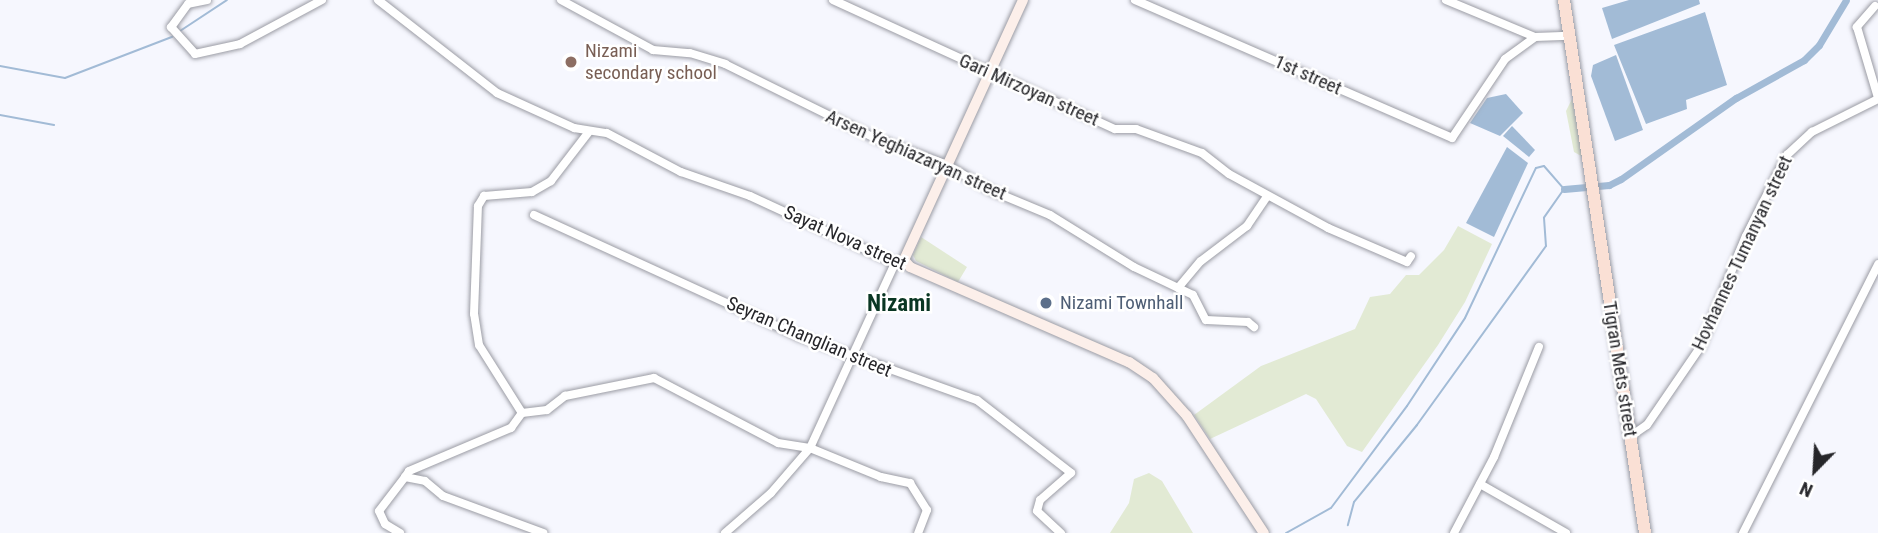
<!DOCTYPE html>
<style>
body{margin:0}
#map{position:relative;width:1878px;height:533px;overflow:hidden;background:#f6f7fe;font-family:"Roboto Condensed",sans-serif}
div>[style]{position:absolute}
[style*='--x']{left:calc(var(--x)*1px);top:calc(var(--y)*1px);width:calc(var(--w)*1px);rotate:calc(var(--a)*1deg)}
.green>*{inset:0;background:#e2ead4}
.water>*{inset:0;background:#a2bbd6}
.stream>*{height:2px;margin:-1px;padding:0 1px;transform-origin:1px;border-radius:1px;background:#a2bbd6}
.canal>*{height:7px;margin:-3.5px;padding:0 3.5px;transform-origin:3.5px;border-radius:3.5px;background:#a2bbd6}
.roads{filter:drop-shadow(0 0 2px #9b9ca4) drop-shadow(0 0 2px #9b9ca4)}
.minor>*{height:8px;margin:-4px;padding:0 4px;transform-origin:4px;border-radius:4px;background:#fff}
.secondary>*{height:10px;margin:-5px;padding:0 5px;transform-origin:5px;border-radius:5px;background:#fcefea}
.primary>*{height:12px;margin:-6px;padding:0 6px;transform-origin:6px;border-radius:6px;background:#fae0d5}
.dots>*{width:19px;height:19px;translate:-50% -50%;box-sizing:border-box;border:4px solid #fff;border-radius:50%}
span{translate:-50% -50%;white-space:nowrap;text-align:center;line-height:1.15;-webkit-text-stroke:5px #fff;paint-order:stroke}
.education-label{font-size:19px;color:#785e54}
.left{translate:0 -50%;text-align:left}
.street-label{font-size:19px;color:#26262a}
.service-label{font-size:19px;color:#4e5e75}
.quarter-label{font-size:23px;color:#093623;font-weight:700}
.north{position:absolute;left:1780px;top:435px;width:70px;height:70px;-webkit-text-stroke:5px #fff;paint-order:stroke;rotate:204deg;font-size:19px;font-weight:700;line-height:28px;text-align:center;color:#26262a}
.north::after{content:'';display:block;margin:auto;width:24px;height:32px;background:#26262a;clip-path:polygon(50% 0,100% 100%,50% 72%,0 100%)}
</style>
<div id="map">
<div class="green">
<div style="clip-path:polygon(1572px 99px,1583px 157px,1574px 152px,1566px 111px)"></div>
<div style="clip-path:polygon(1458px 226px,1492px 244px,1465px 302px,1438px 345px,1362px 452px,1347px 446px,1316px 399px,1306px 394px,1210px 439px,1194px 415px,1261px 366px,1355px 329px,1370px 297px,1390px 294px,1406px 275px,1419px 275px,1444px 250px)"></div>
<div style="clip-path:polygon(921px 237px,967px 267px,958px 282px,916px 261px,913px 255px)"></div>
<div style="clip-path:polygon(1149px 473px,1162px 481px,1193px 533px,1110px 533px,1129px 503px,1134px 479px)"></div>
</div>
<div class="water">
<div style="clip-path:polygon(1629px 0,1699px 0,1700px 4px,1612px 39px,1602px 8px)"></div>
<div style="clip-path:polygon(1705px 12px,1727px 85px,1686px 100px,1687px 109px,1646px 124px,1614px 45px)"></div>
<div style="clip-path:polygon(1616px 55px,1643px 130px,1615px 141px,1591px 76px,1593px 65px)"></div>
<div style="clip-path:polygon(1506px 94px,1523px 113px,1500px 136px,1470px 123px,1487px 98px)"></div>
<div style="clip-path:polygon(1512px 126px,1535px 150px,1529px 157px,1503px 136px)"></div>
<div style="clip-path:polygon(1507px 147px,1528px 163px,1494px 237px,1466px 223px)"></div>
</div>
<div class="stream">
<div style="--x:180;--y:31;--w:56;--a:-33.4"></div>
<div style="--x:0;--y:66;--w:66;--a:10.5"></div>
<div style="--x:65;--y:78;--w:115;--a:-21"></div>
<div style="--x:0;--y:115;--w:55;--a:10.5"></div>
<div style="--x:1286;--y:533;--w:51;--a:-29.1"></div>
<div style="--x:1331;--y:508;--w:127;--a:-53.3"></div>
<div style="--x:1407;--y:406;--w:105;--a:-56.6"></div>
<div style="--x:1465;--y:318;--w:166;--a:-64.7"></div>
<div style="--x:1536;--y:168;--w:8;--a:-14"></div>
<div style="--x:1544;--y:166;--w:30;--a:49"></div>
<div style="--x:1564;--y:189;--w:35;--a:125"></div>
<div style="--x:1544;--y:218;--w:28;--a:86"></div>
<div style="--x:1546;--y:246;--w:221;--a:125.8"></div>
<div style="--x:1417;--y:425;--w:99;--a:129.3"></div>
<div style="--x:1354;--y:502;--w:24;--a:105"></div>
</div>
<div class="canal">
<div style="--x:1564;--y:189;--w:45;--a:-5.1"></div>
<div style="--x:1609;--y:185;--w:13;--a:-27"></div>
<div style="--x:1621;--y:179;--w:141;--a:-35.2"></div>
<div style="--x:1736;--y:98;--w:78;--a:-29.2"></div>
<div style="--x:1804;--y:60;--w:21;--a:-45"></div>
<div style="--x:1819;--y:45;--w:52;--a:-59"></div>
</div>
<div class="roads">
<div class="minor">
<div style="--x:207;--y:0;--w:19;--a:168"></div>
<div style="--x:188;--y:4;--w:29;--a:126"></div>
<div style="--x:171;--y:27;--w:36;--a:48"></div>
<div style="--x:195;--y:54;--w:46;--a:-12.5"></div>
<div style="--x:240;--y:44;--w:93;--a:-28.2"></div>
<div style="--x:378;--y:0;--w:151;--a:38"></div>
<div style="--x:497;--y:93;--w:85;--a:24.4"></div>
<div style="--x:574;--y:128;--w:33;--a:9"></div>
<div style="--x:607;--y:133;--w:84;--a:27.8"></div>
<div style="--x:681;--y:172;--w:73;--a:19.2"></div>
<div style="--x:750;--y:196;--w:160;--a:24.8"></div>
<div style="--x:895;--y:263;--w:9;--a:-18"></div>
<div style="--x:561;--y:0;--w:105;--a:28.5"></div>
<div style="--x:653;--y:50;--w:37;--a:5"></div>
<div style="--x:690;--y:53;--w:37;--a:17"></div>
<div style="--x:725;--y:64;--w:167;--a:26.3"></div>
<div style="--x:875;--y:138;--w:75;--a:20.4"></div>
<div style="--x:945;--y:164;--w:52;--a:30"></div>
<div style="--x:990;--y:190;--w:65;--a:22.6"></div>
<div style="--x:1050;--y:215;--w:99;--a:31.8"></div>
<div style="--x:1134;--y:267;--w:65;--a:25.4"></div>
<div style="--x:1193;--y:295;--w:28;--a:63"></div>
<div style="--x:1206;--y:320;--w:42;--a:2.7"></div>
<div style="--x:1248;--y:322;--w:8;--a:40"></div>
<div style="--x:833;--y:0;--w:310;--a:24.6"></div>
<div style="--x:1115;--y:129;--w:21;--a:0"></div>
<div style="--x:1136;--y:129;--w:70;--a:20"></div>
<div style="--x:1202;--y:153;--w:34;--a:38"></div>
<div style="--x:1229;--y:174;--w:113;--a:28.6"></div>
<div style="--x:1328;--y:228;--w:86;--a:23.3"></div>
<div style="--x:1407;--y:262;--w:7;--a:-56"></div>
<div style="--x:1135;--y:0;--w:346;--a:23.5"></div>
<div style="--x:1452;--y:138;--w:95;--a:-56.1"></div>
<div style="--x:1505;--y:59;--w:37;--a:-36"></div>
<div style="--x:1535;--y:37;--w:34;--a:-2"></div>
<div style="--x:1446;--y:0;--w:96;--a:22.6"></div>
<div style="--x:1875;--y:6;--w:28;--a:131"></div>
<div style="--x:1857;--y:27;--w:74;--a:73.5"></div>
<div style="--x:534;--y:215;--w:290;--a:24.6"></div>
<div style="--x:798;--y:336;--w:190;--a:19.7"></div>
<div style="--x:977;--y:400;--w:119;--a:37.8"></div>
<div style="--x:1071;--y:473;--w:41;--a:138.9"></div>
<div style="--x:1040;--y:500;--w:11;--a:105"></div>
<div style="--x:1037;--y:511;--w:33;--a:43"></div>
<div style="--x:1178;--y:288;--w:35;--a:-50"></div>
<div style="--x:1201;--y:261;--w:58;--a:-37.3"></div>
<div style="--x:1247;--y:226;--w:36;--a:-56"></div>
<div style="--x:522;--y:413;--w:25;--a:-7"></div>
<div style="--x:547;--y:410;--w:23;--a:-38"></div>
<div style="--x:565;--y:396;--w:91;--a:-11.4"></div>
<div style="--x:654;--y:378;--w:140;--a:27.7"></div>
<div style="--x:778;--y:443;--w:32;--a:9"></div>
<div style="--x:810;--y:448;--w:77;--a:22.2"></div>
<div style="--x:881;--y:477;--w:30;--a:12"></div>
<div style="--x:910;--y:483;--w:32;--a:58"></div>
<div style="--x:927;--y:510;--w:25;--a:111"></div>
<div style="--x:522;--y:413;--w:80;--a:-122.3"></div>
<div style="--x:479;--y:345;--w:31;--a:-99"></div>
<div style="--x:474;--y:314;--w:108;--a:-87.9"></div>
<div style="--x:478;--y:206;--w:12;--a:-59"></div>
<div style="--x:484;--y:196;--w:48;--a:-4.8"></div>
<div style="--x:532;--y:192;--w:22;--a:-30"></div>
<div style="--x:551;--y:181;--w:61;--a:-52.4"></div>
<div style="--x:1631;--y:436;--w:19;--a:-35"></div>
<div style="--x:1647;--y:425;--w:96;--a:-55.6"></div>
<div style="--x:1701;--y:346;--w:119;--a:-67.8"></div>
<div style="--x:1746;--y:236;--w:91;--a:-63.2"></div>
<div style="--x:1787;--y:155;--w:34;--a:-43"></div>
<div style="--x:1812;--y:132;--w:74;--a:-26.6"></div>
<div style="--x:405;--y:477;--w:7;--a:-56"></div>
<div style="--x:409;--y:471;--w:111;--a:-22.9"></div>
<div style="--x:511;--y:428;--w:19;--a:-54"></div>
<div style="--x:1480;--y:484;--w:99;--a:29.7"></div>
<div style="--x:400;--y:533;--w:17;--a:-149"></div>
<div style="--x:385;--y:524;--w:14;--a:-115"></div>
<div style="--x:379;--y:511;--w:43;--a:-52.6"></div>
<div style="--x:405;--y:477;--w:20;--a:11"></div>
<div style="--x:425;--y:481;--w:23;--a:40"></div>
<div style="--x:443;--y:496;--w:107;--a:20.3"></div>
<div style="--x:725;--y:533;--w:61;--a:-41"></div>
<div style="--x:771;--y:493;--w:60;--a:-49.1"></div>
<div style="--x:810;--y:448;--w:204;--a:-65.3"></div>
<div style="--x:1454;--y:533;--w:86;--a:-62.2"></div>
<div style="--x:1494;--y:457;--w:119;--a:-67.8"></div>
<div style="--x:1743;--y:533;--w:301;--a:-63.3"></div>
</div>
<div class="secondary">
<div style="--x:1023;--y:0;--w:286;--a:114.6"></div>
<div style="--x:904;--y:260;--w:9;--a:49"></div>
<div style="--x:910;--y:267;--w:239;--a:23.5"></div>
<div style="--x:1129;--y:362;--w:29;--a:34"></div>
<div style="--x:1153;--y:378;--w:51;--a:48.2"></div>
<div style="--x:1187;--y:416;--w:140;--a:56.7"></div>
</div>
<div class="primary">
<div style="--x:1564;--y:0;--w:539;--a:81.36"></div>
</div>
</div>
<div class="dots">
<div style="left:571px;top:62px;background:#8d6e63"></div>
<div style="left:1046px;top:303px;background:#5c6f8a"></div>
</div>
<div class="education-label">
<span class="left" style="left:585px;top:62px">Nizami<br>secondary school</span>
</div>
<div class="street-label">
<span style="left:1308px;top:75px;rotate:24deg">1st street</span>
<span style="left:1029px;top:90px;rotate:24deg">Gari Mirzoyan street</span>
<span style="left:916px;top:155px;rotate:24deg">Arsen Yeghiazaryan street</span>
<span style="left:845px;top:238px;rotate:24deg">Sayat Nova street</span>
<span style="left:1742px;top:253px;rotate:-65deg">Hovhannes Tumanyan street</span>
<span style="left:809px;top:337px;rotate:23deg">Seyran Changlian street</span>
<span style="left:1620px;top:369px;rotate:81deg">Tigran Mets street</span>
</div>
<div class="service-label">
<span class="left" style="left:1060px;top:303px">Nizami Townhall</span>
</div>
<div class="quarter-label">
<span style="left:899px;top:304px">Nizami</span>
</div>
<div class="north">N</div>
</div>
